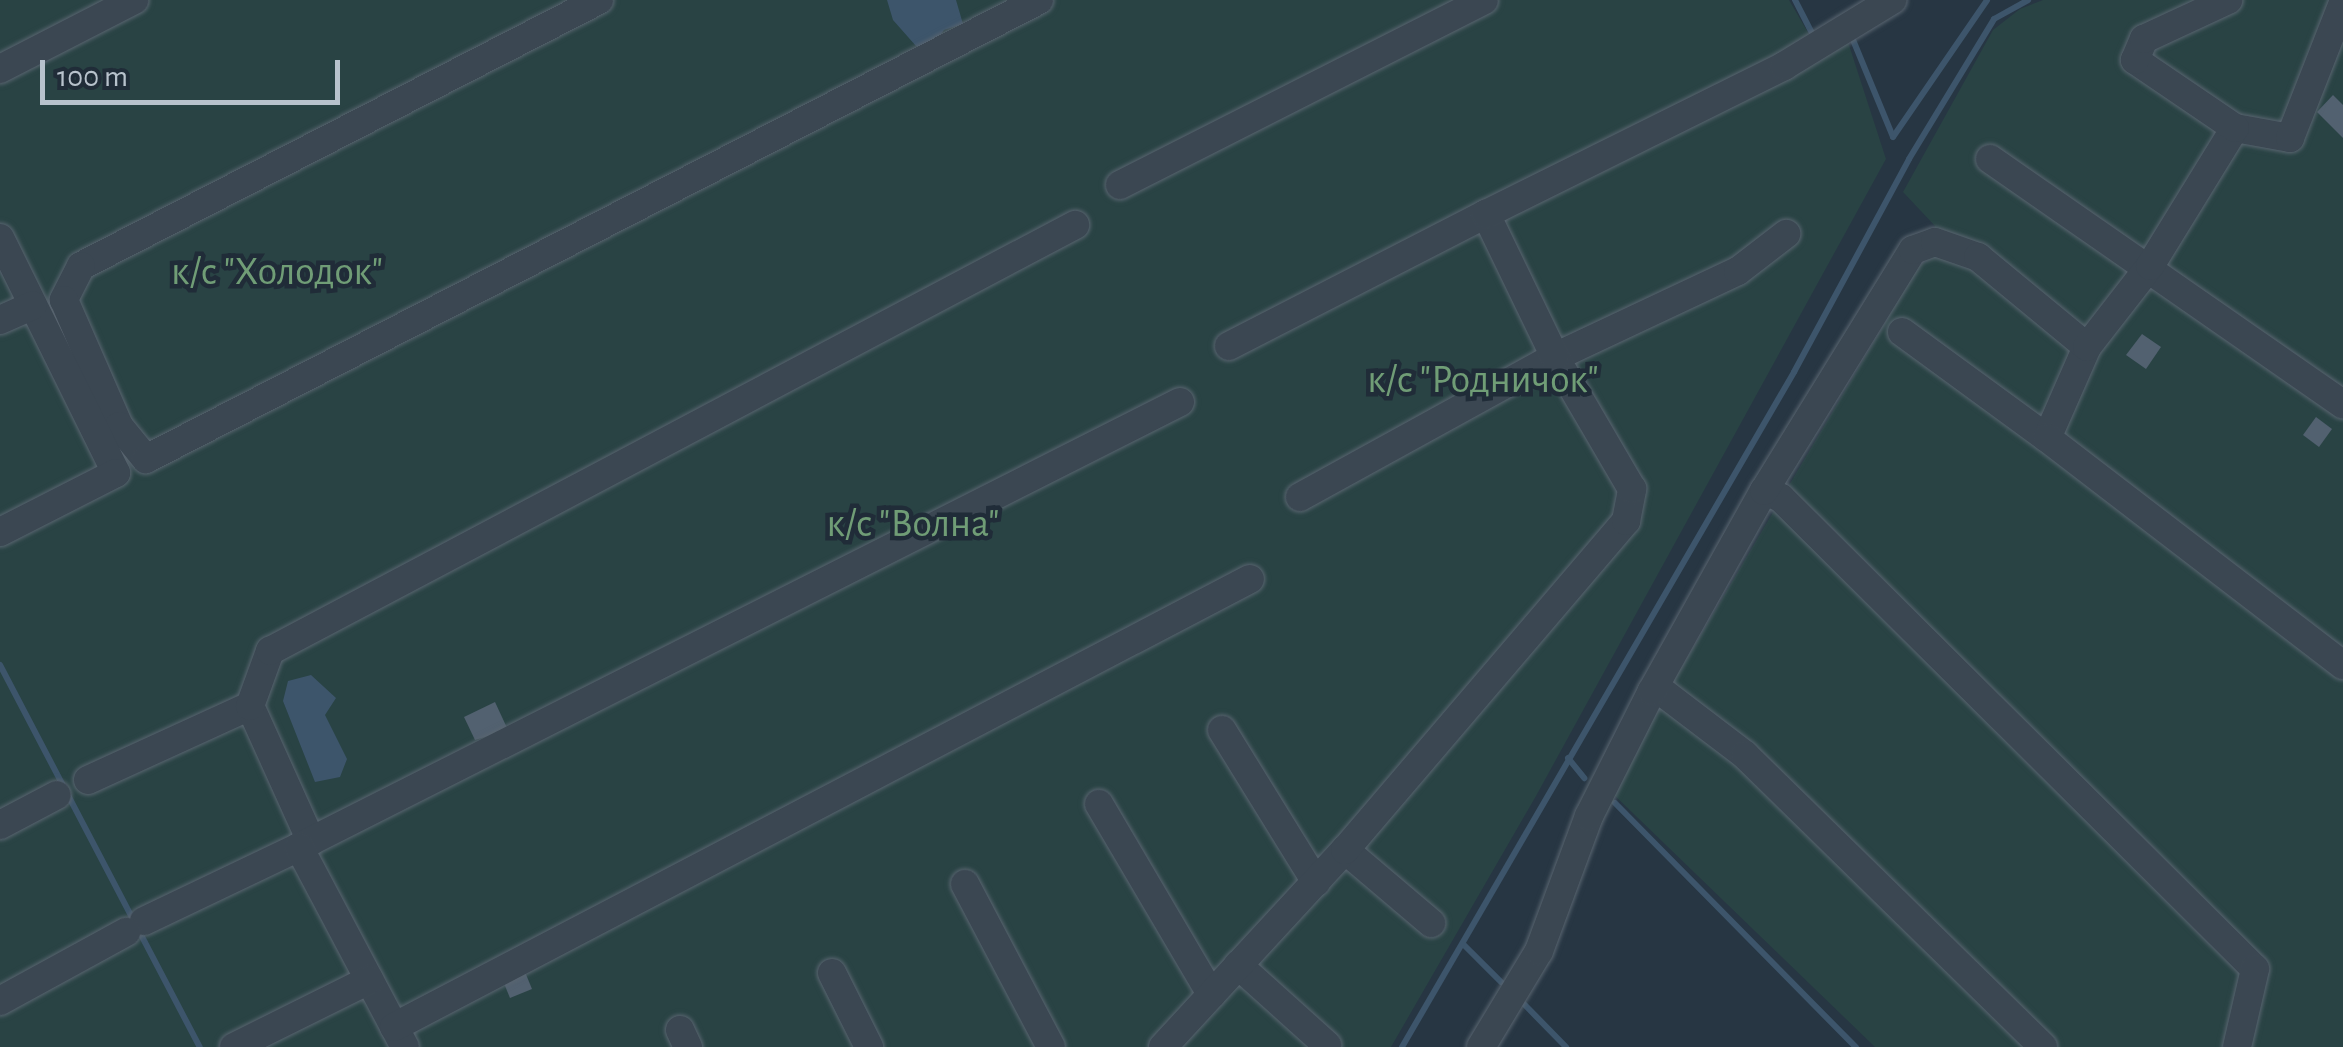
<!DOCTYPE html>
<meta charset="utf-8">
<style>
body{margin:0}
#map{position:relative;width:2343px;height:1047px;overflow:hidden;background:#273643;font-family:"Alegreya Sans",sans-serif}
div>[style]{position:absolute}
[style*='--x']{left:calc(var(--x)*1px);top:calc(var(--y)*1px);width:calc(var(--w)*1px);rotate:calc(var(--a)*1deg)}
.green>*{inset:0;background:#294344}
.water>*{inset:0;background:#3d556b}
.stream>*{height:6px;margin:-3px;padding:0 3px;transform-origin:3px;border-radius:3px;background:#3d556b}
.building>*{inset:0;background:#526170}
.roads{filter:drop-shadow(0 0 2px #596570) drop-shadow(0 0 2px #596570)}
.minor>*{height:28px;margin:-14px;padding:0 14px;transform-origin:14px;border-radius:14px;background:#3b4752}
span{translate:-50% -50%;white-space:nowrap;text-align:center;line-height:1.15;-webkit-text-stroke:9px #202c38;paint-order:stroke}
.park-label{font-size:40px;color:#709d76}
.scale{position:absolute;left:40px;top:60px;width:300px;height:45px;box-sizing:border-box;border:5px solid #b8c2cc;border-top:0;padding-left:12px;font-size:30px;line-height:35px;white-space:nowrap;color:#b8c2cc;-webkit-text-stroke:8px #202c38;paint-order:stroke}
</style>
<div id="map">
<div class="green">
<div style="clip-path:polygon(0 0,1789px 0,1823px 58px,1848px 42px,1886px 159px,1536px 796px,1391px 1047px,0 1047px)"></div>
<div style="clip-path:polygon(2043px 0,2343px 0,2343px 1047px,1875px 1047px,1609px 790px,1918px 267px,1934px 255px,1935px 226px,1903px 192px,1993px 30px,2020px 9px)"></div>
</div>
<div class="water">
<div style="clip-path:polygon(887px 0,956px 0,963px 24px,944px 30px,932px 47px,916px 46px,893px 20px)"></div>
<div style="clip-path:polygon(311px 675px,336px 698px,325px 715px,347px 759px,340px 777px,315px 782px,283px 701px,288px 681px)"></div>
</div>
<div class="stream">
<div style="--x:1795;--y:0;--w:44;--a:62.9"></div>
<div style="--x:1851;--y:35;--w:110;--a:67.6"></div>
<div style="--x:1893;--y:137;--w:166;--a:-55.5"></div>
<div style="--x:0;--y:665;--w:431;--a:62.4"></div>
<div style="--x:1568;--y:758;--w:26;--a:51"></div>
<div style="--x:1615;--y:803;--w:343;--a:45.4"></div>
<div style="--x:1463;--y:944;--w:54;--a:45"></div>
<div style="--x:1522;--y:1002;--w:63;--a:45.6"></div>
<div style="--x:1402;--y:1047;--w:781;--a:-59.85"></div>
<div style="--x:1794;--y:372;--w:242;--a:-61.6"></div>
<div style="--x:1909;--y:159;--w:164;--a:-58.7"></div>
<div style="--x:1994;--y:19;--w:39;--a:-29"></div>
</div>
<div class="building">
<div style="clip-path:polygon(2333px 95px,2343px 105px,2343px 138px,2317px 112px)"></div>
<div style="clip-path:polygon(2142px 334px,2161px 347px,2146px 369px,2126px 355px)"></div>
<div style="clip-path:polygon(2316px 417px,2332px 429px,2319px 447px,2303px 435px)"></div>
<div style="clip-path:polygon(495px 702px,508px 730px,475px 740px,464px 717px)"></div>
<div style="clip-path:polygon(525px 972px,532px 989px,510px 998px,503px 981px)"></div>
</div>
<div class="roads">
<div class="minor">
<div style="--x:599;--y:0;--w:582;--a:152.82"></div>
<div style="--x:81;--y:266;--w:38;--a:117"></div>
<div style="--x:64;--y:300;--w:137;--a:66.4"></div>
<div style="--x:119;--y:426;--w:43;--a:50.7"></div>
<div style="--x:146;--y:459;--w:1004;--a:-27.2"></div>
<div style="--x:0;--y:69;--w:151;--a:-27.2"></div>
<div style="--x:2235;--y:128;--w:56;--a:10.3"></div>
<div style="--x:2290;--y:138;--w:145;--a:-68.6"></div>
<div style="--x:1990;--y:159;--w:430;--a:34.8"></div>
<div style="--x:1120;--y:185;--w:408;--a:-26.9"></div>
<div style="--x:0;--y:238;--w:262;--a:63.7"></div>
<div style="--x:116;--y:473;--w:130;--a:153"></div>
<div style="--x:0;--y:320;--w:36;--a:-24"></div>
<div style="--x:1902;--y:332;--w:180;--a:36.2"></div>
<div style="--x:1229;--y:346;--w:289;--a:-27.2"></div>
<div style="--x:2087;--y:347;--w:99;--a:113.7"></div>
<div style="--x:2047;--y:438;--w:373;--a:37.5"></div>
<div style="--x:1764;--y:491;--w:18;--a:22"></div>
<div style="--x:1781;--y:498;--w:668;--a:44.82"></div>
<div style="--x:2255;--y:969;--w:80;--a:103"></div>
<div style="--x:1300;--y:497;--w:291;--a:-28.8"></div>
<div style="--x:1555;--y:357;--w:202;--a:-25.2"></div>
<div style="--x:1738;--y:271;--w:61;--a:-37.6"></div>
<div style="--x:1652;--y:691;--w:13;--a:13"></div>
<div style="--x:1665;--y:694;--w:101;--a:37.3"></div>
<div style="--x:1745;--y:755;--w:417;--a:44.4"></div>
<div style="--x:1222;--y:730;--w:179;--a:58.3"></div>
<div style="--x:88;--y:780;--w:178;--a:-24.6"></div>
<div style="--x:1099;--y:804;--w:221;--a:59.5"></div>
<div style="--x:0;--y:825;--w:64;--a:-27.8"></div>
<div style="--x:311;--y:841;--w:148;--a:-114.3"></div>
<div style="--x:250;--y:706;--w:59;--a:-70"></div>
<div style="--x:270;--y:651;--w:911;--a:-27.89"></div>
<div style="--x:299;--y:847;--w:987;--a:-26.8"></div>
<div style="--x:1345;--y:850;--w:113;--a:40.3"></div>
<div style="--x:965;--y:884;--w:184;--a:62.2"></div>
<div style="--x:144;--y:921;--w:172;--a:-25.5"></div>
<div style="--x:299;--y:847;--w:226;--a:62.1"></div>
<div style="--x:1238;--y:965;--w:120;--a:42"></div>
<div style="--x:832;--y:973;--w:83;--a:63.4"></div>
<div style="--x:0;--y:1001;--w:144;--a:-28.7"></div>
<div style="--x:394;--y:1027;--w:966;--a:-27.63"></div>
<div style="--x:680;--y:1030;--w:19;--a:65"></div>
<div style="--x:234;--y:1047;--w:151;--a:-26.4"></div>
<div style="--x:1163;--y:1047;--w:268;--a:-47.3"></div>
<div style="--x:1345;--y:850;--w:433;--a:-49.5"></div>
<div style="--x:1626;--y:521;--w:33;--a:-79"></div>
<div style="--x:1632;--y:489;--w:153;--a:-120.3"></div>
<div style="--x:1555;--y:357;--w:159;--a:-115.8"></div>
<div style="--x:1486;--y:214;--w:333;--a:-26.4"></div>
<div style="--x:1784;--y:66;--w:127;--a:-31.4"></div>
<div style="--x:1481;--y:1047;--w:112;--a:-58.9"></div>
<div style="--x:1539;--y:951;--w:144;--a:-69.7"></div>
<div style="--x:1589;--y:816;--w:140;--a:-63.3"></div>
<div style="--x:1652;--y:691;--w:229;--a:-60.8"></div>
<div style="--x:1764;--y:491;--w:283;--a:-58.3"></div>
<div style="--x:1913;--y:250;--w:23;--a:-20"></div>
<div style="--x:1935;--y:242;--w:46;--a:19.2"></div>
<div style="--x:1978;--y:257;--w:141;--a:39.5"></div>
<div style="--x:2087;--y:347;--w:103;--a:-52.1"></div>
<div style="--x:2150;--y:266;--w:162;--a:-58.4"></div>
<div style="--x:2235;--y:128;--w:121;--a:-145.8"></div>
<div style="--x:2135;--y:60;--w:23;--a:-67"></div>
<div style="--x:2144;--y:39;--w:93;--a:-24.9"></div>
</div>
</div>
<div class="park-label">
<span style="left:277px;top:272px">к/с "Холодок"</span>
<span style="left:1483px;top:380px">к/с "Родничок"</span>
<span style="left:913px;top:524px">к/с "Волна"</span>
</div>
<div class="scale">100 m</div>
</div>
